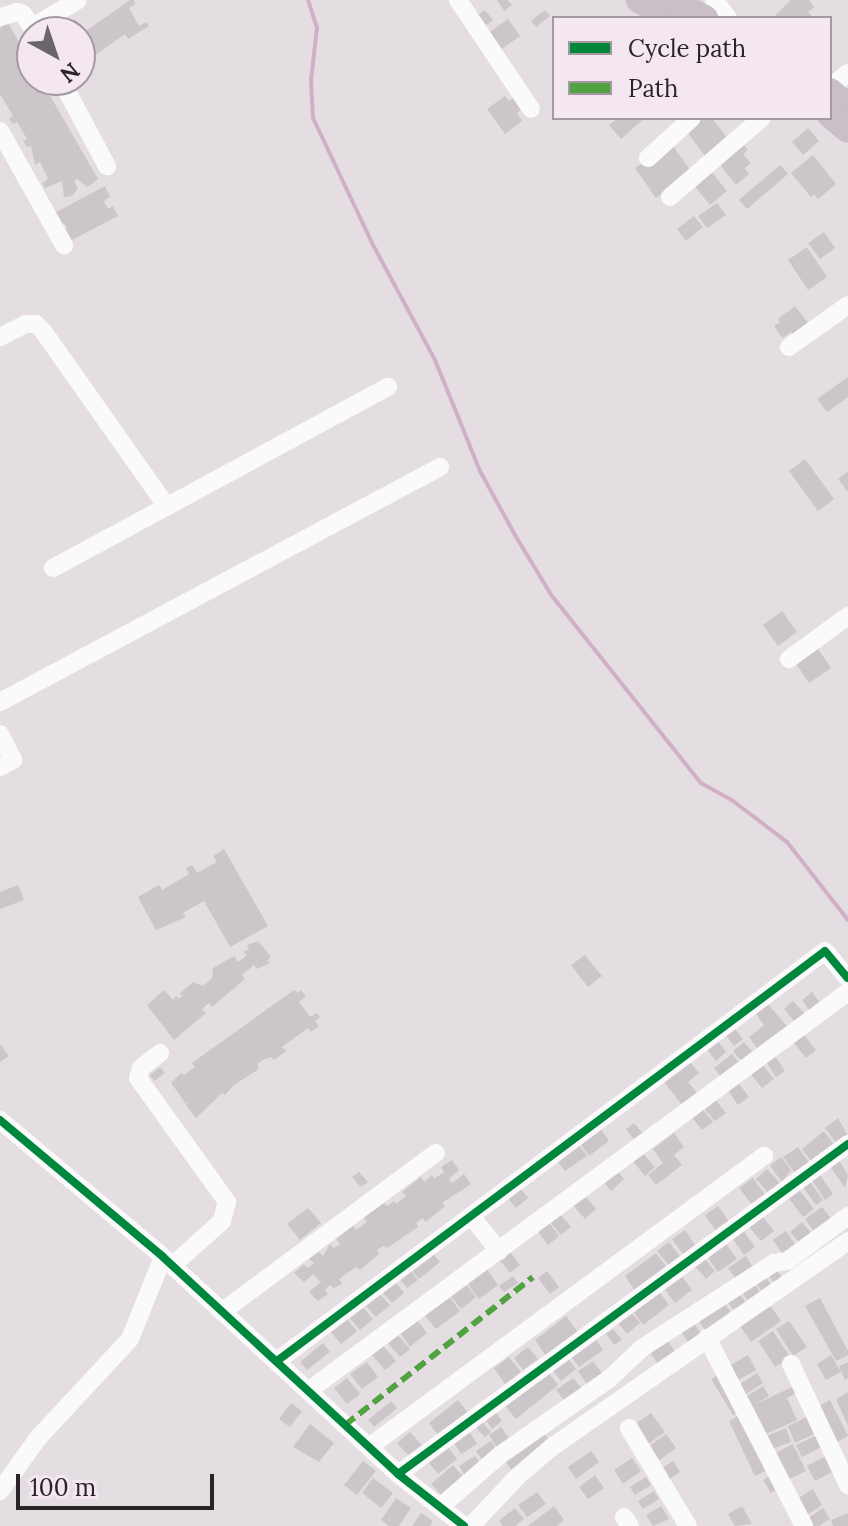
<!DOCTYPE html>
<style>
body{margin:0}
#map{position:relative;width:848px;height:1526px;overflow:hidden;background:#e4dde2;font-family:Lora,serif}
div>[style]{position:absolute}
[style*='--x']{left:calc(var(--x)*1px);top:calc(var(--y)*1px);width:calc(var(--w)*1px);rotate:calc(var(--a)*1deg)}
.stream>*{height:4px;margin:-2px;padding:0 2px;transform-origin:2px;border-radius:2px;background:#d1b0c7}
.building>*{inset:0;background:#ccc6ca}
.minor>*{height:18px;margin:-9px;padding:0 9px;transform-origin:9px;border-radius:9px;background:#fbfafb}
.highway>*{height:26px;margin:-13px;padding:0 13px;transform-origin:13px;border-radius:13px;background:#cabec7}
.quiet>*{height:6px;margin-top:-3px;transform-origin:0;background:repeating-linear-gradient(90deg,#51a342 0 12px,transparent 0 18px)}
.cycleway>*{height:8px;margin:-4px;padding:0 4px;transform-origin:4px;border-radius:4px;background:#00873e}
span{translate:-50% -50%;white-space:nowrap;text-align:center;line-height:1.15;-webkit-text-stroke:6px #f5e7f0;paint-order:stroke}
.legend{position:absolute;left:552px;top:16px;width:280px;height:104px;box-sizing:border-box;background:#f5e7f0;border:2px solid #a399a0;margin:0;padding:10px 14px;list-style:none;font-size:24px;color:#292428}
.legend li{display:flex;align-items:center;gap:16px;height:40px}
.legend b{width:40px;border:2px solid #a399a0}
.north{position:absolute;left:16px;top:16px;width:80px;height:80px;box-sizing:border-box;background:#f5e7f0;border:2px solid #a399a0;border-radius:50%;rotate:140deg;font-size:22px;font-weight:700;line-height:32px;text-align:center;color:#292428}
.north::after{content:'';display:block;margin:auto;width:28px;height:36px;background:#6a6569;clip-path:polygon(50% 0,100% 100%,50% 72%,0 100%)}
.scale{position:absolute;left:16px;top:1474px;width:198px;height:36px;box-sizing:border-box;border:4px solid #292428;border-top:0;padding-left:10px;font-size:24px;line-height:28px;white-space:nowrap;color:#292428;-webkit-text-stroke:6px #f5e7f0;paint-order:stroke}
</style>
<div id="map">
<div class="stream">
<div style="--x:308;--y:0;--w:29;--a:72"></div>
<div style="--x:317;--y:28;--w:52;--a:96.6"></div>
<div style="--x:311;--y:80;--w:38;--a:87"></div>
<div style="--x:313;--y:118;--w:138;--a:64.7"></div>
<div style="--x:372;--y:243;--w:133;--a:61.7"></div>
<div style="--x:435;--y:360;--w:120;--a:67.9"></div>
<div style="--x:480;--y:471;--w:73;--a:61.3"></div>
<div style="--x:515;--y:535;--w:71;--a:58.8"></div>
<div style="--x:552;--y:596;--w:239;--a:51.5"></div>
<div style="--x:701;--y:783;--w:37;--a:29"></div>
<div style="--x:733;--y:801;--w:68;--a:37.2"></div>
<div style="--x:787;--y:842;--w:99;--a:52"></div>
</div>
<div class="building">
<div style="clip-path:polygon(130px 0,134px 0,135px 4px,129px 8px,139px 26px,146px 22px,149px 26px,128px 39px,125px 34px,90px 59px,83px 49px,80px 51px,80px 35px)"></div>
<div style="clip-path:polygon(497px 0,508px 0,512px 5px,504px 11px)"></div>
<div style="clip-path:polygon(791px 0,809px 0,814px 7px,808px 12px,813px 18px,773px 18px)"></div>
<div style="clip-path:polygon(485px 10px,493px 20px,486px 25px,478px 15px)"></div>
<div style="clip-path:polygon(545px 10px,550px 16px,536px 27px,531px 21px)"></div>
<div style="clip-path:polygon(508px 19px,520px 36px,499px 51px,487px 34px)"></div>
<div style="clip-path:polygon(7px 21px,32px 65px,32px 80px,41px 80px,98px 179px,87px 187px,77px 179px,74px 181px,78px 188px,72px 196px,64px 197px,62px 181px,45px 188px,42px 183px,48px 179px,40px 162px,35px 165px,31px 146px,27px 147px,23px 141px,27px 139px,17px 122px,13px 124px,9px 119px,13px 116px,0 94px,0 29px)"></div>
<div style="clip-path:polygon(505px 96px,509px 101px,516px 96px,524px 107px,517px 113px,522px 121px,505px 134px,487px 109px)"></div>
<div style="clip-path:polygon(618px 118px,645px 118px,621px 139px,609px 125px)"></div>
<div style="clip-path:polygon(697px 118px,712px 118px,731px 143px,708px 160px,684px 128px)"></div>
<div style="clip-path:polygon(808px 128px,819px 141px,803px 155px,792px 142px)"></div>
<div style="clip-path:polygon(671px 143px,690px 170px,656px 198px,635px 168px)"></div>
<div style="clip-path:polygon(744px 145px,748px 150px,743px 154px,751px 163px,745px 168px,749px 174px,736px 185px,720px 165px)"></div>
<div style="clip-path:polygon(813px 155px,836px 184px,818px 199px,814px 194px,811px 197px,791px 173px)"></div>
<div style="clip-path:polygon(780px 165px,788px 174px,747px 209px,739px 200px)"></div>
<div style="clip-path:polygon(710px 170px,727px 191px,710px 205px,693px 184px)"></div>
<div style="clip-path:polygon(105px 186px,110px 197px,104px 201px,108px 209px,113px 206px,118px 216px,68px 242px,60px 230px,67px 228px,64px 223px,57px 227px,51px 215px)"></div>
<div style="clip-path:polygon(717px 203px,726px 215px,707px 228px,698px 216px)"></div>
<div style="clip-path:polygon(694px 216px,703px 227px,686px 241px,677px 229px)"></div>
<div style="clip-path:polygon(824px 232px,835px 248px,820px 259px,808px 243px)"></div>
<div style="clip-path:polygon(807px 247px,827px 277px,808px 290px,788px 260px)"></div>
<div style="clip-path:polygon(795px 306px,808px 323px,795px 338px,791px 332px,782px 338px,774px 326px,780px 322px,778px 319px)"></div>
<div style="clip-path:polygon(848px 377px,848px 397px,827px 412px,817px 399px)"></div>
<div style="clip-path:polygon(805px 459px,834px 499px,818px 511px,789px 471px)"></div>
<div style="clip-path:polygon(848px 471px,848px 492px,838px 479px)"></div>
<div style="clip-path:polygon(782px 611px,797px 632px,778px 646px,763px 625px)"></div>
<div style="clip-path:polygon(816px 646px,831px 668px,809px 683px,794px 661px)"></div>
<div style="clip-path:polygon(224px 849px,268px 926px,230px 947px,204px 901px,183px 913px,186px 917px,156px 930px,138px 897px,159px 885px,162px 890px,189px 874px,186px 868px,192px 865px,197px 873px,217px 862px,213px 856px)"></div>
<div style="clip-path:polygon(18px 885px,24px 900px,0 909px,0 892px)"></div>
<div style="clip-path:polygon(258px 941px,271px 957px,267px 961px,270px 963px,257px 969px,254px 965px,242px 975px,245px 979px,212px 1007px,209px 1003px,202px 1009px,206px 1013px,174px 1040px,147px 1005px,164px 990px,173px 1000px,176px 996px,179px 999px,183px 995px,179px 994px,193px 982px,203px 986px,212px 978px,213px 968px,234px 956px,238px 962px,247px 955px,243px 952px,249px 949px,247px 945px)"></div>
<div style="clip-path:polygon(585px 955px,602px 976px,588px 987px,571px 965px)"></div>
<div style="clip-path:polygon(294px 990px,298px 993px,301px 990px,306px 996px,299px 1002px,310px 1017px,317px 1013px,320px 1017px,315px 1021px,319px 1026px,311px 1032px,308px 1028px,282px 1047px,286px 1051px,274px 1060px,271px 1057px,263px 1060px,257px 1064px,259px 1069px,234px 1085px,225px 1095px,222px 1093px,196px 1118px,186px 1105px,192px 1101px,186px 1104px,171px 1083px,181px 1073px,184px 1075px,195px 1067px,192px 1063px)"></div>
<div style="clip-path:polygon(812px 992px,824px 1008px,813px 1016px,802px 1000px)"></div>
<div style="clip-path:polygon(793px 1001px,808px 1017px,798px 1026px,784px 1009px)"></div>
<div style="clip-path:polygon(766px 1002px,791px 1031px,762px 1055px,749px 1037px,764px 1025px,754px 1011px)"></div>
<div style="clip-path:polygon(732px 1025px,743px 1039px,734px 1046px,723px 1032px)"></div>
<div style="clip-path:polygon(804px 1035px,816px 1050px,806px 1058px,794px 1043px)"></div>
<div style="clip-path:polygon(715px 1037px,726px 1052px,716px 1061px,704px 1046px)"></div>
<div style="clip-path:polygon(744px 1042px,756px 1056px,745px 1065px,733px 1051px)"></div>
<div style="clip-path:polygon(0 1044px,9px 1056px,0 1062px)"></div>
<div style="clip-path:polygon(732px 1054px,743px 1068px,725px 1082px,714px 1068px)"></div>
<div style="clip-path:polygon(775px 1056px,785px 1071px,776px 1077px,766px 1062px)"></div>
<div style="clip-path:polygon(688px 1060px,699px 1073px,688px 1082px,702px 1099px,687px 1111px,663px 1081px)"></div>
<div style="clip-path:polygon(762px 1064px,774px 1079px,762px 1088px,750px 1073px)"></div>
<div style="clip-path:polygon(160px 1067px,165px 1073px,154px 1081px,150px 1075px)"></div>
<div style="clip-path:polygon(737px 1081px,749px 1097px,738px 1105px,727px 1089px)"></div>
<div style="clip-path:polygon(713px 1097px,726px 1113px,715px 1121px,702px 1106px)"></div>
<div style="clip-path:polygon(700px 1106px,713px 1122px,702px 1130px,690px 1115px)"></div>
<div style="clip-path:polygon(838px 1118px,848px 1136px,837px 1144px,825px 1128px)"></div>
<div style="clip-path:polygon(634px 1123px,645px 1136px,637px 1143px,626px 1129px)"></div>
<div style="clip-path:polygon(598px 1125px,609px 1141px,589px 1156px,581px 1145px)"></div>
<div style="clip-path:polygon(824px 1131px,837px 1148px,815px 1166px,802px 1149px)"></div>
<div style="clip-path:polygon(674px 1133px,684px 1147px,674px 1155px,682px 1165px,656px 1185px,648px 1175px,663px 1163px,653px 1149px)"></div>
<div style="clip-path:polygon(577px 1142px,587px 1156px,565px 1171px,555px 1158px)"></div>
<div style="clip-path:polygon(798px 1147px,811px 1165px,795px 1173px,783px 1157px)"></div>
<div style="clip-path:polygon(641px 1151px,655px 1167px,645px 1176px,631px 1159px)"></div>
<div style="clip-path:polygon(781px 1157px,791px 1170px,782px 1182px,770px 1166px)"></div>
<div style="clip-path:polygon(838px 1159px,848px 1175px,845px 1188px,829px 1165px)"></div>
<div style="clip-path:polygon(452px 1160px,459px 1170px,449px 1179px,452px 1183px,464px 1174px,471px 1184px,442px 1203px,445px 1206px,426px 1222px,422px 1218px,416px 1223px,418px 1227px,387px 1248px,383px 1246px,377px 1250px,379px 1254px,360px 1270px,356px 1267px,339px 1279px,342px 1284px,334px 1288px,330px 1285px,325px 1290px,328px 1294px,318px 1301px,309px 1292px,321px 1282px,313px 1274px,304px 1282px,294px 1273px,304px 1264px,308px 1268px,314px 1263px,309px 1259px,319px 1252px,323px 1256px,330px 1244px,334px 1248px,340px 1244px,336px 1239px,353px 1226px,356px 1230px,367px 1222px,363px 1217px,384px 1203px,387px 1206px,394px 1201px,396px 1204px,406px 1196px,402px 1192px,421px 1177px,424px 1182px,432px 1175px,434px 1179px,444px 1172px,441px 1167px)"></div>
<div style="clip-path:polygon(613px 1166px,624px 1179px,611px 1191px,600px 1178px)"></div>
<div style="clip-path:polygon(767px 1169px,780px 1183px,768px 1193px,756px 1179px)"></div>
<div style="clip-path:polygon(359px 1172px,368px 1182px,361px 1187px,352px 1177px)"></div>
<div style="clip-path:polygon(820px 1175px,833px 1194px,825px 1200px,812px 1180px)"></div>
<div style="clip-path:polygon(753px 1178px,766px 1196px,753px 1206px,739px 1188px)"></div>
<div style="clip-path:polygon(809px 1180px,823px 1200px,816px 1205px,802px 1186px)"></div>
<div style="clip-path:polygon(518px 1185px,528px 1198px,516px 1208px,505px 1195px)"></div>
<div style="clip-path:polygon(798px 1188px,814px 1209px,803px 1217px,787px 1196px)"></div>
<div style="clip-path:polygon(584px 1195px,596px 1209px,585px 1219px,573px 1205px)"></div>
<div style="clip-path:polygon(718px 1206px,733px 1227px,719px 1236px,705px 1215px)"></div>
<div style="clip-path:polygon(822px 1207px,832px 1220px,815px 1233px,805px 1219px)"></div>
<div style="clip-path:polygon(308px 1208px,321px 1223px,300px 1240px,287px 1224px)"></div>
<div style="clip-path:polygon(558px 1212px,571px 1227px,561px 1235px,551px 1223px)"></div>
<div style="clip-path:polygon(763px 1217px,774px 1231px,761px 1241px,749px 1227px)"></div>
<div style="clip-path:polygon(547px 1220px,559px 1236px,548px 1245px,536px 1229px)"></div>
<div style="clip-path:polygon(802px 1222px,814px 1237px,802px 1246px,790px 1232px)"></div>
<div style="clip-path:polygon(685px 1230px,697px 1248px,685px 1257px,672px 1239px)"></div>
<div style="clip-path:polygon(743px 1230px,755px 1247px,744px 1255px,732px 1238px)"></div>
<div style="clip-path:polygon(786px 1231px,799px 1250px,786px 1259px,773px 1240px)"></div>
<div style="clip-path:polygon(669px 1242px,682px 1259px,671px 1268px,657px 1251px)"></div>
<div style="clip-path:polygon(726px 1244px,737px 1259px,718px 1272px,708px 1258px)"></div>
<div style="clip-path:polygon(508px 1249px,520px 1265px,510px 1273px,497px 1257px)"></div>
<div style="clip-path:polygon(431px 1251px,440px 1262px,419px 1279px,410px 1268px)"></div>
<div style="clip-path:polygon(656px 1253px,668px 1269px,636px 1292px,625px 1276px)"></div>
<div style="clip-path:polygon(746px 1256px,756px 1272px,739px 1284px,728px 1268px)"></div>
<div style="clip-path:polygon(704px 1258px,715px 1271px,706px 1279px,695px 1266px)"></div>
<div style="clip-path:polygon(773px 1265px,785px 1281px,777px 1287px,765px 1271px)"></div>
<div style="clip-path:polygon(408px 1267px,418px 1280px,407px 1288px,397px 1276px)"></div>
<div style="clip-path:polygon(486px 1268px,498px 1285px,479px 1299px,466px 1282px)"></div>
<div style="clip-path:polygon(547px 1271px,559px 1287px,550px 1294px,538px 1278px)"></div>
<div style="clip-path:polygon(762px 1273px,773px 1287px,764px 1294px,754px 1281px)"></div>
<div style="clip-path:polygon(680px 1274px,692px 1290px,675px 1303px,663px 1287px)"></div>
<div style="clip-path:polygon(513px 1276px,518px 1283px,504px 1292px,499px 1286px)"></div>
<div style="clip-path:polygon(393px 1279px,404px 1293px,392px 1303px,380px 1290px)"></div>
<div style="clip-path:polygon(464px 1282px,476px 1297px,461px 1309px,449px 1294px)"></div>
<div style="clip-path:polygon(753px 1282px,763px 1296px,751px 1305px,741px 1291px)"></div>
<div style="clip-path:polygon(658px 1290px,669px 1305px,643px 1325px,632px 1310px)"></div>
<div style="clip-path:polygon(737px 1290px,748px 1305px,737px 1314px,724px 1298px)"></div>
<div style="clip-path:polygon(378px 1292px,390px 1305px,376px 1317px,364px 1304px)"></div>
<div style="clip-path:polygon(448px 1295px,460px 1311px,436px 1329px,424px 1314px)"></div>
<div style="clip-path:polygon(820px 1298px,848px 1351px,848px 1355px,836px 1361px,805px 1306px)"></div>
<div style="clip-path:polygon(723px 1300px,733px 1316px,707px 1333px,696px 1317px)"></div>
<div style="clip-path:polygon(361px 1305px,373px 1319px,360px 1330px,348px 1316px)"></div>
<div style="clip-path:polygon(770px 1305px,781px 1321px,751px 1342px,740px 1326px)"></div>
<div style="clip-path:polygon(628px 1308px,640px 1323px,627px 1334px,615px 1319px)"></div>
<div style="clip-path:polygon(566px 1316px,578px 1332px,546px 1356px,535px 1340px)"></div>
<div style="clip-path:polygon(346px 1318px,357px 1331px,341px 1344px,330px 1331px)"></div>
<div style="clip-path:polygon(417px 1320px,427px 1333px,410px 1347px,400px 1333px)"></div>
<div style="clip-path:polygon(692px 1320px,703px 1336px,690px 1345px,679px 1329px)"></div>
<div style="clip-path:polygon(789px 1321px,807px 1347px,793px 1356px,776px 1329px)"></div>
<div style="clip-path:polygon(613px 1329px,622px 1340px,614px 1345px,606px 1334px)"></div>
<div style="clip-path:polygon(773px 1331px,790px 1357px,775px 1367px,758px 1341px)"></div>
<div style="clip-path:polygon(398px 1335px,410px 1349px,400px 1357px,388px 1343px)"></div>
<div style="clip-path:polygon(594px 1337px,603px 1350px,579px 1367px,568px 1352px)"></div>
<div style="clip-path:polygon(665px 1337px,676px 1353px,659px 1365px,648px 1350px)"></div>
<div style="clip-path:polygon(323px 1343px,330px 1352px,307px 1370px,300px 1362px)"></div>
<div style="clip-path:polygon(383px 1346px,396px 1361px,385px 1370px,372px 1355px)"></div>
<div style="clip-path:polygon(528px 1347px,538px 1359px,523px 1370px,514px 1358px)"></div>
<div style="clip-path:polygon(563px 1352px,576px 1369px,561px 1381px,548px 1364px)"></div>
<div style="clip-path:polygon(748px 1355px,756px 1370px,738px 1380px,729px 1366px)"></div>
<div style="clip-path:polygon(831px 1355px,841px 1372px,826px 1380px,817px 1364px)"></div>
<div style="clip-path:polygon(509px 1357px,521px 1372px,505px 1384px,494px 1368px)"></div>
<div style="clip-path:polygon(593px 1361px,604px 1376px,589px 1387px,578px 1371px)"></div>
<div style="clip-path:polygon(367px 1362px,378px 1377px,362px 1389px,350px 1374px)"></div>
<div style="clip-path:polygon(848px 1362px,848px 1378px,845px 1380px,839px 1366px)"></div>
<div style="clip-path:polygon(545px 1368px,558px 1385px,516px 1419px,502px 1402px)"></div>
<div style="clip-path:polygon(722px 1372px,744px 1409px,733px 1415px,711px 1379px)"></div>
<div style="clip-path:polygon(757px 1373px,763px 1383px,746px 1394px,740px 1384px)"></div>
<div style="clip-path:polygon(347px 1378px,360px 1394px,347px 1404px,334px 1388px)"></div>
<div style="clip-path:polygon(573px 1378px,584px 1391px,567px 1404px,556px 1390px)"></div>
<div style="clip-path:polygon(763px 1386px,769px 1396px,756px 1404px,794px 1386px,797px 1393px,787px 1398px,797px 1420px,766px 1434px,747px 1396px)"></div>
<div style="clip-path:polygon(848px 1392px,848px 1426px,836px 1399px)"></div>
<div style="clip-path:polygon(458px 1400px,470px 1415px,440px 1438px,429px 1423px)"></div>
<div style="clip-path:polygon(830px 1400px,848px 1436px,833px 1444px,815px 1408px)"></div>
<div style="clip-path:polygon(391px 1401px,397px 1408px,374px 1427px,368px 1420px)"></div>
<div style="clip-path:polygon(291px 1403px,302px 1411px,290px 1427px,279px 1419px)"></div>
<div style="clip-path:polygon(491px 1406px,502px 1421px,492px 1429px,481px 1414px)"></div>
<div style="clip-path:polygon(651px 1413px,665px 1432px,648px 1444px,635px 1424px)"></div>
<div style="clip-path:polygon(742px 1414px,768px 1470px,755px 1476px,729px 1421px)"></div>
<div style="clip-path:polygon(811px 1415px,818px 1432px,795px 1443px,788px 1426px)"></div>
<div style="clip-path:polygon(481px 1420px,491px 1432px,485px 1437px,474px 1426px)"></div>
<div style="clip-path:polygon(310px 1424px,334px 1443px,319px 1462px,293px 1447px)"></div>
<div style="clip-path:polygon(465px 1425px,477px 1444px,461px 1454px,449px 1435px)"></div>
<div style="clip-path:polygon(501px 1427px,512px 1442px,499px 1451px,489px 1435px)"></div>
<div style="clip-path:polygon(540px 1428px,552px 1444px,513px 1472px,502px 1457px)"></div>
<div style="clip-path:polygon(786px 1428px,791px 1442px,772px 1449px,767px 1436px)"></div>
<div style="clip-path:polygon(410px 1432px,422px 1445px,409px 1456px,397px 1443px)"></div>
<div style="clip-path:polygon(666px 1434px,676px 1448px,658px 1461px,648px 1447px)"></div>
<div style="clip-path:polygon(819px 1434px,825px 1445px,802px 1457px,796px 1445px)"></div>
<div style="clip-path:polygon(491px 1441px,498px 1452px,483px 1462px,476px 1451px)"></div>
<div style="clip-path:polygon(444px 1442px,457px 1459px,438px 1474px,425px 1458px)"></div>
<div style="clip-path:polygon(793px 1444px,806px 1471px,789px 1479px,776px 1453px)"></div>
<div style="clip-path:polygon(591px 1451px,599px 1462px,576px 1479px,568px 1467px)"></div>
<div style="clip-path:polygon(475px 1456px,482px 1466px,465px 1476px,459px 1466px)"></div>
<div style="clip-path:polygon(826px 1456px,834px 1471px,815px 1481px,807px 1466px)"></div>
<div style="clip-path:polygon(632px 1458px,641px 1471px,623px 1484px,614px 1470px)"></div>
<div style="clip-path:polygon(363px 1461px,376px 1471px,357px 1495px,344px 1485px)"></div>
<div style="clip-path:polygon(673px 1461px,680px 1472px,668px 1480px,661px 1469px)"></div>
<div style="clip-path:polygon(453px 1465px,466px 1480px,443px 1497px,431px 1484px)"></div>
<div style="clip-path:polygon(774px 1473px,782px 1486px,771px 1493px,763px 1480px)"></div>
<div style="clip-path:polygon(595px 1475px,604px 1488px,588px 1499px,579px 1487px)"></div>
<div style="clip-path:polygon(646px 1477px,651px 1485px,635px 1495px,630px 1487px)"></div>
<div style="clip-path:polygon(373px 1478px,393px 1493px,381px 1508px,362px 1493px)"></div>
<div style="clip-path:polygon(813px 1489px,822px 1505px,805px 1516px,795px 1500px)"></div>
<div style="clip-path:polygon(654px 1491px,659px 1499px,643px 1509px,638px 1501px)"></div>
<div style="clip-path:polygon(537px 1492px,546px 1504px,527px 1517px,518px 1505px)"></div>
<div style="clip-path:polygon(396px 1498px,411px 1508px,399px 1526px,389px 1526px,381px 1520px)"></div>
<div style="clip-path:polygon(554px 1506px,564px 1520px,557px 1526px,528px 1526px)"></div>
<div style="clip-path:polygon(661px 1506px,669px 1519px,653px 1526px,646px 1515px)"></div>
<div style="clip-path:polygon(742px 1506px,752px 1524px,735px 1526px,728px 1514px)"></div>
<div style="clip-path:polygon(515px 1508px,524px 1519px,515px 1526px,503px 1526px,499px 1521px)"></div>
<div style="clip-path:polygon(823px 1508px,830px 1519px,819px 1526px,809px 1526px,805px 1520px)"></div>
<div style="clip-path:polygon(421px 1513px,433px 1521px,430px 1526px,412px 1526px)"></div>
<div style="clip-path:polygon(848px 1513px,848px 1526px,833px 1526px,831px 1520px)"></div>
</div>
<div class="minor">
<div style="--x:458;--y:0;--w:131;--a:56.2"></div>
<div style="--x:714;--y:0;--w:23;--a:52"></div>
<div style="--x:0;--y:17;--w:18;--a:-16"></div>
<div style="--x:17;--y:12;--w:6;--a:18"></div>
<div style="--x:23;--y:14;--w:22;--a:56"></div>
<div style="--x:33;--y:27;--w:52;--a:-31"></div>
<div style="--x:61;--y:80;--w:98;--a:61.9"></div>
<div style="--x:830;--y:88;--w:23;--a:-40"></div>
<div style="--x:0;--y:131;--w:131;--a:60.7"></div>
<div style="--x:648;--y:158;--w:59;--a:-42.3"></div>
<div style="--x:670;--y:197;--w:121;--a:-40.7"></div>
<div style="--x:0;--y:337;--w:28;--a:-27"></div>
<div style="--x:25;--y:324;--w:11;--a:0"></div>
<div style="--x:36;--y:324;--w:10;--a:45"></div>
<div style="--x:43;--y:331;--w:215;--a:54.8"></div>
<div style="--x:789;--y:347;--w:72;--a:-35.4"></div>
<div style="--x:53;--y:568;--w:381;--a:-28.4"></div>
<div style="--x:789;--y:659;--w:73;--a:-36.1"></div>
<div style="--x:0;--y:702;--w:499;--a:-28.1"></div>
<div style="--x:0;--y:734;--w:29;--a:63"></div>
<div style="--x:13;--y:760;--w:15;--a:152"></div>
<div style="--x:160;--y:1053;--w:24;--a:142"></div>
<div style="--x:141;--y:1068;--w:10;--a:107"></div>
<div style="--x:138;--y:1078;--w:153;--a:54.3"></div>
<div style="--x:227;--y:1202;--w:20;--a:105"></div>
<div style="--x:222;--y:1221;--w:66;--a:138.1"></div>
<div style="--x:0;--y:1120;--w:213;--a:40"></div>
<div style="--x:163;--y:1257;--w:320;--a:42.7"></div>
<div style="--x:398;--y:1474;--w:84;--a:38.2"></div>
<div style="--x:471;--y:1216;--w:45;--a:51.3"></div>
<div style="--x:223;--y:1311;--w:265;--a:-36.6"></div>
<div style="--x:707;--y:1338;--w:212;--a:62.7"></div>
<div style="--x:277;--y:1361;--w:684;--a:-36.8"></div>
<div style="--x:825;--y:951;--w:35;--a:50"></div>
<div style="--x:791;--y:1364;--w:134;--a:64.8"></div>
<div style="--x:308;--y:1391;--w:671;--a:-36.46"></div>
<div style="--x:629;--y:1428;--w:114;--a:59"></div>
<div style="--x:369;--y:1447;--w:491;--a:-36.4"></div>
<div style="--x:398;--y:1474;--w:558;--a:-36.25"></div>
<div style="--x:0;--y:1491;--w:65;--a:-54.4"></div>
<div style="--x:38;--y:1438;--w:135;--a:-47.1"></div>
<div style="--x:130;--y:1339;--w:88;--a:-68.1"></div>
<div style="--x:440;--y:1507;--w:79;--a:-40.9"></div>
<div style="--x:500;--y:1455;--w:133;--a:-34.9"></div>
<div style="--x:609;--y:1379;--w:45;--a:-43.2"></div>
<div style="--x:642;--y:1348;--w:157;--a:-32.8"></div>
<div style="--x:774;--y:1263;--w:13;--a:-9"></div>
<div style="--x:787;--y:1261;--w:76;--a:-36.4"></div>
<div style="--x:624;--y:1517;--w:11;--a:56"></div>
<div style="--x:471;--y:1526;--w:69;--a:-46.8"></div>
<div style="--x:518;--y:1476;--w:45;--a:-40.5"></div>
<div style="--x:552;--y:1447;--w:361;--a:-34.8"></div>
</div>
<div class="highway">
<div style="--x:639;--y:0;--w:35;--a:31"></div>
<div style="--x:672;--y:0;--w:38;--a:29"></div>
<div style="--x:830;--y:91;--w:23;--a:40"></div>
<div style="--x:830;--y:115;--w:23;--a:40"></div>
</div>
<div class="quiet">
<div style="--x:345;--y:1425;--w:239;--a:-38.2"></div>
</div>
<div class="cycleway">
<div style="--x:0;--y:1120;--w:213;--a:40"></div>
<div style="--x:163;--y:1257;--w:320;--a:42.7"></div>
<div style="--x:398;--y:1474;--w:84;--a:38.2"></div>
<div style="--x:277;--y:1361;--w:684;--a:-36.8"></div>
<div style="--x:825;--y:951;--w:35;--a:50"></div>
<div style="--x:398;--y:1474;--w:558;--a:-36.25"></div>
</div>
<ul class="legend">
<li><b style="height:10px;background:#00873e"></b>Cycle path</li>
<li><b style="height:10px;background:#51a342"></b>Path</li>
</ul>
<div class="north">N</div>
<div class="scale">100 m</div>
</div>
